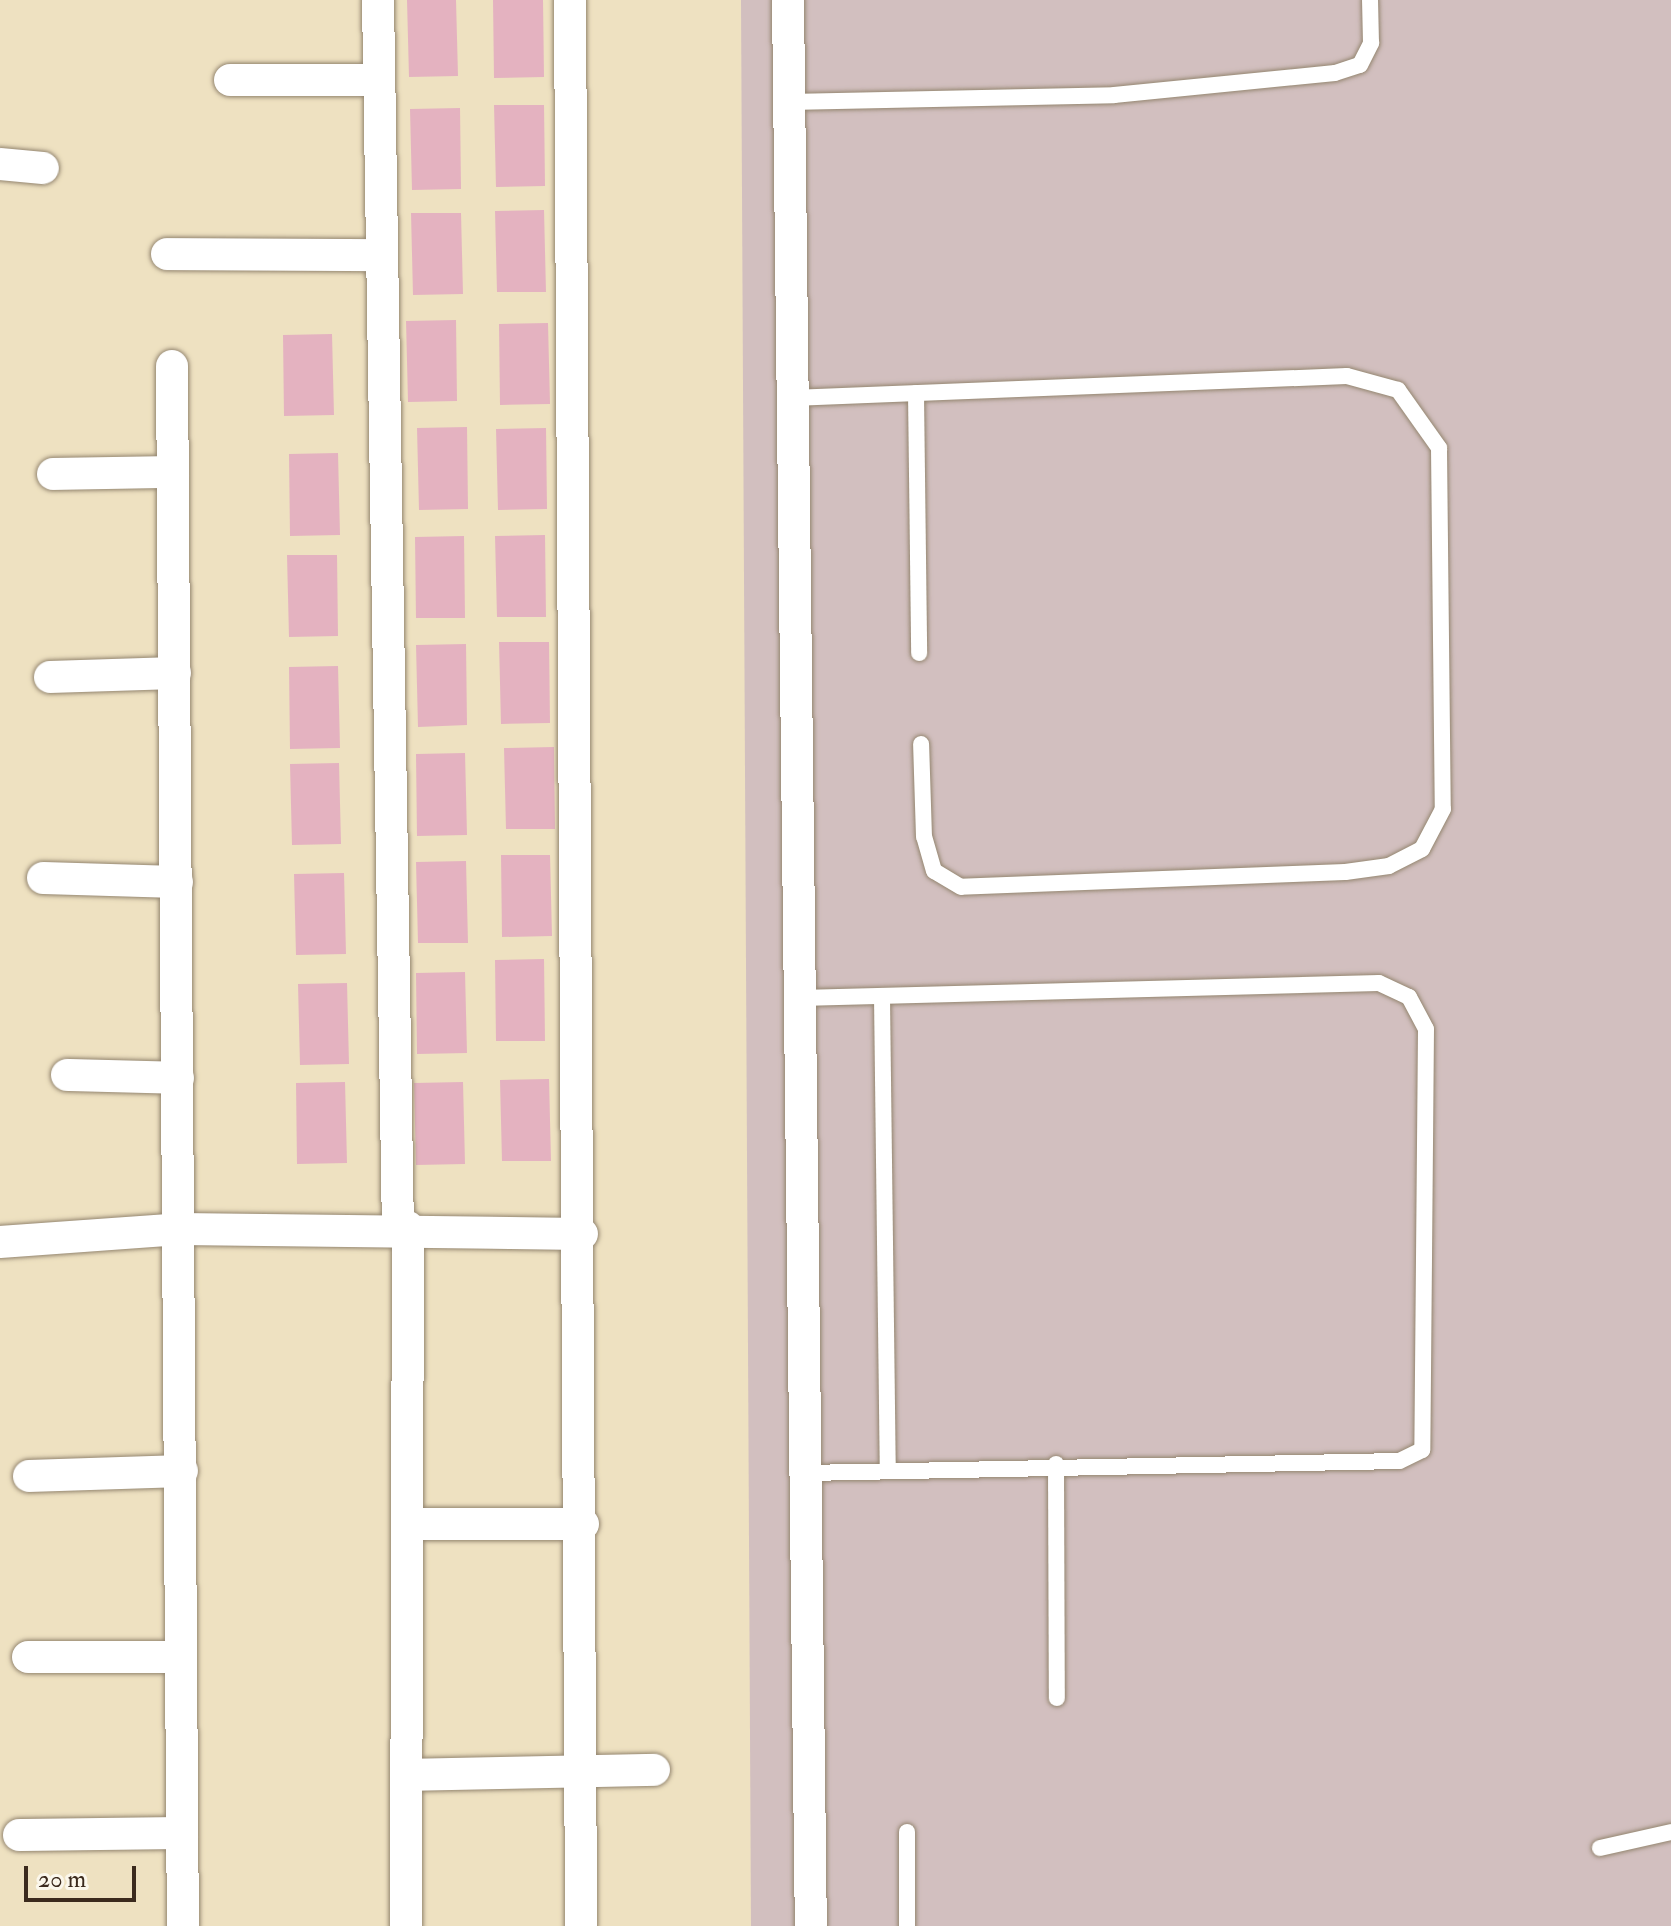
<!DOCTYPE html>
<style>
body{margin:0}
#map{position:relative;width:1671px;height:1926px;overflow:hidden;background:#eee1c1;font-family:"IM FELL Double Pica",serif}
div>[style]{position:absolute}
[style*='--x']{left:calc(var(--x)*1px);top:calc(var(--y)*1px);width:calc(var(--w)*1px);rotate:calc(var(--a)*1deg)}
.industrial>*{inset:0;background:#d2bfbf}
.building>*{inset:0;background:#e4b2c0}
.roads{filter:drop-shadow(0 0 2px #948670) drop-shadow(0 0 2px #948670)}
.service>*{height:16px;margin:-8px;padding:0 8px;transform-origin:8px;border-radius:8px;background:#fff}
.minor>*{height:32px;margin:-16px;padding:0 16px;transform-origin:16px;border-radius:16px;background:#fff}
span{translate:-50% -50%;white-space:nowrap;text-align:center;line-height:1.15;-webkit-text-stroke:6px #fbf7ec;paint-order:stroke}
.scale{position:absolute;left:24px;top:1866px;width:112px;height:36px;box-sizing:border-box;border:4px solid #3b2a1e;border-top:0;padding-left:10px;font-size:24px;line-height:28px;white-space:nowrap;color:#3b2a1e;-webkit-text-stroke:6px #fbf7ec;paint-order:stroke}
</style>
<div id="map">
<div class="industrial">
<div style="clip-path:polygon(741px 0,1671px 0,1671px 1926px,751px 1926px)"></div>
</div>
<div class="building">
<div style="clip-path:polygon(407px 0,456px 0,458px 76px,409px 77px)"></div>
<div style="clip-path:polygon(493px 0,543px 0,544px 77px,494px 78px)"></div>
<div style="clip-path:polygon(494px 105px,544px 105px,545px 186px,496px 187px)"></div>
<div style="clip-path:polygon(460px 108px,461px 189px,412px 190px,410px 109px)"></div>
<div style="clip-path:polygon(544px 210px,546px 292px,497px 292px,495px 211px)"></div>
<div style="clip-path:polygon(411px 213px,461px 213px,463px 294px,413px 295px)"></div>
<div style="clip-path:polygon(456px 320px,457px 401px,408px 402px,406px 321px)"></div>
<div style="clip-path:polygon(548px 323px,550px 404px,500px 405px,499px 324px)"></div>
<div style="clip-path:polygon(332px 334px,334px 415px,284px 416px,283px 335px)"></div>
<div style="clip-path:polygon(467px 427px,468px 509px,419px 510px,417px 428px)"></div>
<div style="clip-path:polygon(546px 428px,547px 509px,498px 510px,496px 429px)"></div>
<div style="clip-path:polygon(338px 453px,340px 535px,290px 536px,289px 454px)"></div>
<div style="clip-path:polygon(545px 535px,546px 617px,497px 617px,495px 536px)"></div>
<div style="clip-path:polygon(464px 536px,465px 618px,416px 618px,415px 537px)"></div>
<div style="clip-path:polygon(287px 555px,337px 555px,338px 636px,289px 637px)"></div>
<div style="clip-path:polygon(499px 642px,549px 642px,550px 723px,501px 724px)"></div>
<div style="clip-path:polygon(466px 644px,467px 725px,418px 727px,416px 645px)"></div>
<div style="clip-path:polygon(338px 666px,340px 748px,290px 749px,289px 667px)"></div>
<div style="clip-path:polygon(554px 747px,555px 829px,506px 829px,504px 748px)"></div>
<div style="clip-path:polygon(465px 753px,467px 835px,417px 836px,416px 754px)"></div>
<div style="clip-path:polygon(339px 763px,341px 844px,292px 845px,290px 764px)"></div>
<div style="clip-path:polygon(501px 855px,550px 855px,552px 936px,502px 937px)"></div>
<div style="clip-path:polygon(466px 861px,468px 943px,418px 943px,416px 862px)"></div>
<div style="clip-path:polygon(344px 873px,346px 954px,296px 955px,294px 874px)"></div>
<div style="clip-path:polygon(544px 959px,545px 1041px,496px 1041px,495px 960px)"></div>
<div style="clip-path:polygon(465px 972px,467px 1053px,417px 1054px,416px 973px)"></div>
<div style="clip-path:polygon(347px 983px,349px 1064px,300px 1065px,298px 984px)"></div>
<div style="clip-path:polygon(549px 1079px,551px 1161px,502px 1161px,500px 1080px)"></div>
<div style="clip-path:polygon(345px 1082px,347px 1163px,297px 1164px,296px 1083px)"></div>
<div style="clip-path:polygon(463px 1082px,465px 1164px,416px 1165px,414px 1083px)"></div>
</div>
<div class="roads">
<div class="service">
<div style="--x:789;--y:102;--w:325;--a:-1.2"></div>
<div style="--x:1114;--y:95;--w:222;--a:-5.7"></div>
<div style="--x:1335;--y:73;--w:26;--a:-18"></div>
<div style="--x:1360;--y:65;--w:25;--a:-63"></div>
<div style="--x:1371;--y:43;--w:43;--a:-91.3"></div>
<div style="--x:916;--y:393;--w:260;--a:89.3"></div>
<div style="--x:792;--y:398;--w:555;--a:-2.27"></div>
<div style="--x:1347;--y:376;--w:53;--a:15.4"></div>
<div style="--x:1398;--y:390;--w:71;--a:54.7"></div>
<div style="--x:1439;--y:448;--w:361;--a:89.4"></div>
<div style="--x:1443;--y:809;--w:45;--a:117.7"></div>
<div style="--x:1422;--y:849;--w:37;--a:153"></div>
<div style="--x:1389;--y:866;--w:44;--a:172.2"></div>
<div style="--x:1345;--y:872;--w:384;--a:177.8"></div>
<div style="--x:961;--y:887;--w:31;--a:-149"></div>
<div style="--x:934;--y:871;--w:35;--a:-106"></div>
<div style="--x:924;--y:837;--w:93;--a:-91.8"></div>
<div style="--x:882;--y:997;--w:473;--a:89.3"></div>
<div style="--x:800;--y:998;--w:579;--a:-1.48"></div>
<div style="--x:1379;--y:983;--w:33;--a:25"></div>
<div style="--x:1409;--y:997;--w:36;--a:62"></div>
<div style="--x:1426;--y:1029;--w:421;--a:90.5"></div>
<div style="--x:1422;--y:1450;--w:25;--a:154"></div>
<div style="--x:1399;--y:1461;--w:593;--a:178.84"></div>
<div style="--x:1056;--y:1464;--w:234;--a:89.8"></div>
<div style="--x:907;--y:1832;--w:94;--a:90"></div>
<div style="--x:1600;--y:1848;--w:73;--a:-12.7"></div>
</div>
<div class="minor">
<div style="--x:378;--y:0;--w:1230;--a:89.07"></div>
<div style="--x:570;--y:0;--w:1926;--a:89.67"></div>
<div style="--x:788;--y:0;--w:1926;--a:89.32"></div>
<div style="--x:230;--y:80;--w:146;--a:0"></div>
<div style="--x:0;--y:164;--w:43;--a:5.3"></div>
<div style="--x:167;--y:254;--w:211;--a:0.3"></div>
<div style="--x:172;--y:366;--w:1560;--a:89.6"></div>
<div style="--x:53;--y:474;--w:120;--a:-1"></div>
<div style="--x:50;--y:677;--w:125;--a:-1.8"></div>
<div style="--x:43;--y:878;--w:134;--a:1.7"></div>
<div style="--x:67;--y:1075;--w:111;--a:1.5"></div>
<div style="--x:0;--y:1242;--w:180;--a:-4.1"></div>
<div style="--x:180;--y:1229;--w:402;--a:0.7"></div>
<div style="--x:29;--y:1476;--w:153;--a:-1.9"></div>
<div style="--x:407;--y:1524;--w:176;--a:0"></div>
<div style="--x:28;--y:1657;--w:153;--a:0"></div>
<div style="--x:407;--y:1775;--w:247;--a:-1.2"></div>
<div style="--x:19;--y:1835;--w:163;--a:-0.7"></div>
<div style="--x:406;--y:1926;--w:699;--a:-89.84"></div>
</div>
</div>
<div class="scale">20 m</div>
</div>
